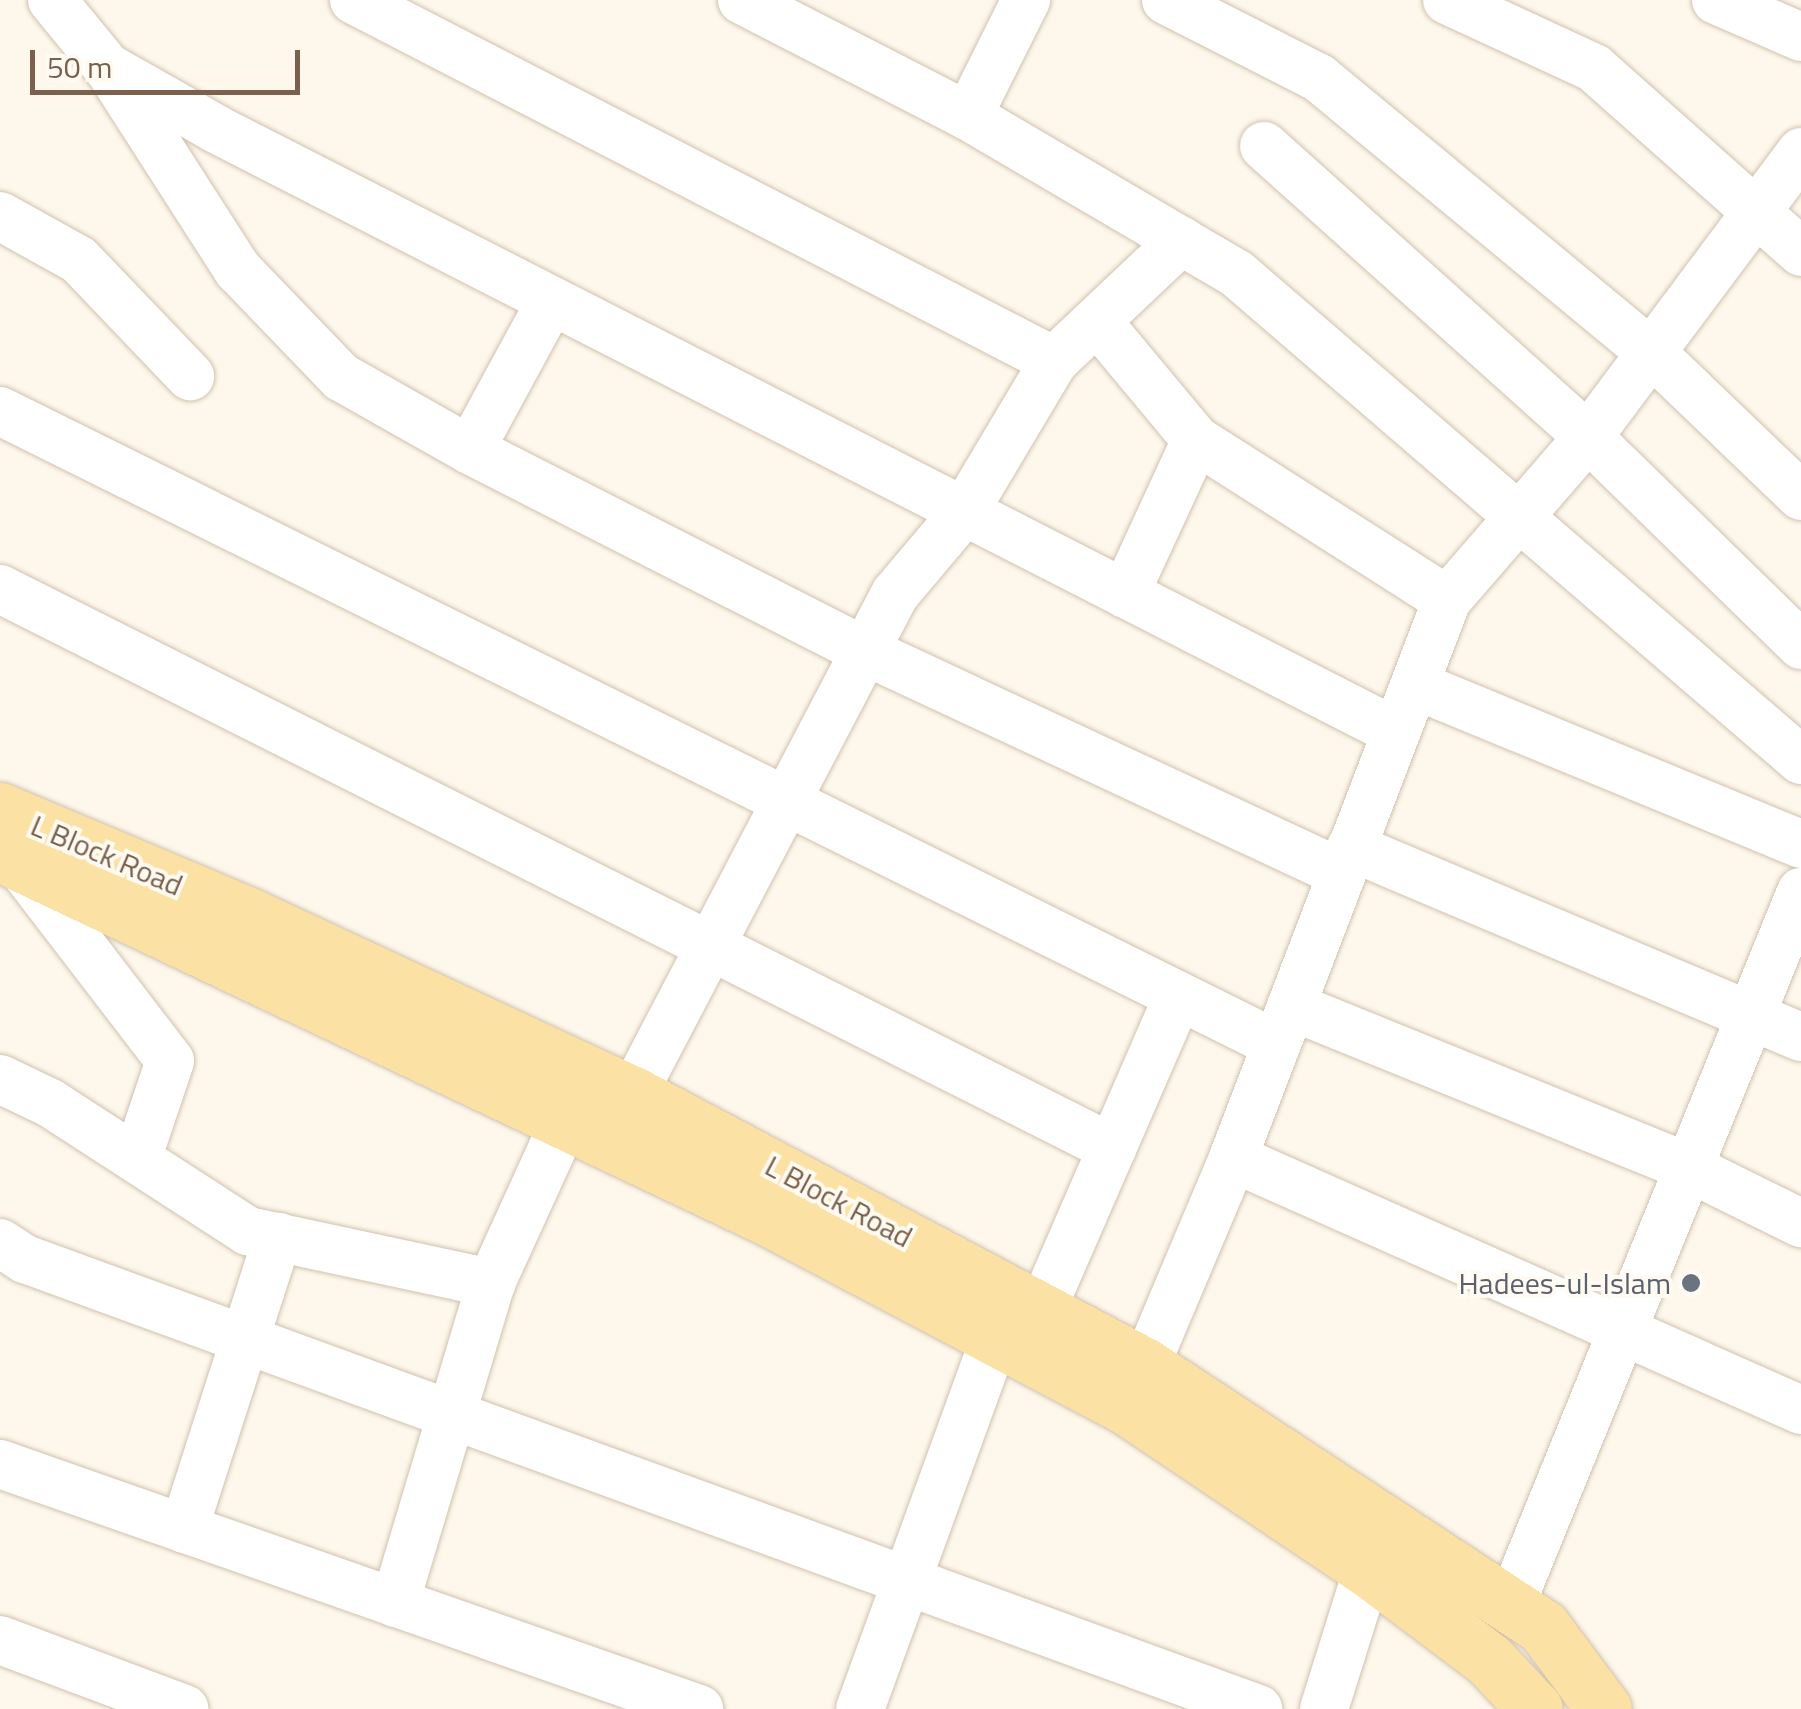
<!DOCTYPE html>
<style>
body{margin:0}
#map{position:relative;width:1801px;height:1709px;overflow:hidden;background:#fdf8eb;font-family:"Titillium Web",sans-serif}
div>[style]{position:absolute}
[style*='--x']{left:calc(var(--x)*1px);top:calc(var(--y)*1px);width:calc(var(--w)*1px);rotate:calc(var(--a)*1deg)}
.roads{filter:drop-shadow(0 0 2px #d1c1af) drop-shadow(0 0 2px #d1c1af)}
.minor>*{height:48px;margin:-24px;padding:0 24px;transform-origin:24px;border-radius:24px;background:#fff}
.major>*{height:55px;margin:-27.5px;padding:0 27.5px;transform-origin:27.5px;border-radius:27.5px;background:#fbe2a4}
.dots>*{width:28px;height:28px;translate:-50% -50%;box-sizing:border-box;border:5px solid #fffbf2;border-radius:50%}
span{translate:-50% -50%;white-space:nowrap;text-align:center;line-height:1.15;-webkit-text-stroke:8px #fffbf2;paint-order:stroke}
.street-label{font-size:30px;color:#7a604d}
.worship-label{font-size:30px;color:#5b616d}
.right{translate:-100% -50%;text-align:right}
.scale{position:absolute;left:30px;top:50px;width:270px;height:45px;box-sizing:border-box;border:5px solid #7a604d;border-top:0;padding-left:12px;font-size:30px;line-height:35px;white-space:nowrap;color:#7a604d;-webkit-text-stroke:8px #fffbf2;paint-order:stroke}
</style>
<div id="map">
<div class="roads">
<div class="minor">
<div style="--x:52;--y:0;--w:87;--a:50.6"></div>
<div style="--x:107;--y:67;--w:125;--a:29.6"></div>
<div style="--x:216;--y:129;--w:1325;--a:27.07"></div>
<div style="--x:354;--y:0;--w:788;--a:27.28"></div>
<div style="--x:742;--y:0;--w:254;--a:27.2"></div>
<div style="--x:968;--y:116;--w:311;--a:30.4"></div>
<div style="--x:1236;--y:273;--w:746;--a:40.76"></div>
<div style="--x:1166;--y:0;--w:172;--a:27"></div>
<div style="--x:1319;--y:78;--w:433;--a:39.6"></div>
<div style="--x:1653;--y:354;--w:205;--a:43.8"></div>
<div style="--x:1447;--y:0;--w:162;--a:24.8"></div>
<div style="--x:1594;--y:68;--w:277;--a:41.6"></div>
<div style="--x:1716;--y:0;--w:93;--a:23.5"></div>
<div style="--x:112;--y:74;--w:233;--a:57.3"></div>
<div style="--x:238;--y:270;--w:149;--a:46.1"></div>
<div style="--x:341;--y:377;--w:148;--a:29.5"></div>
<div style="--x:470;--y:450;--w:170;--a:-61.5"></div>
<div style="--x:968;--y:116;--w:130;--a:-63.4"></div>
<div style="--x:1264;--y:146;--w:435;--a:41.9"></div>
<div style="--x:1588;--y:437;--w:298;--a:44.3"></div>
<div style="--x:0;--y:216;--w:90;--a:29.1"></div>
<div style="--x:79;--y:260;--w:161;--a:46.3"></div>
<div style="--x:1097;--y:321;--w:155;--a:50.2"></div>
<div style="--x:1196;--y:440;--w:298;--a:32.5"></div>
<div style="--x:0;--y:411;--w:1424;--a:26.39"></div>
<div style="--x:470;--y:450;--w:443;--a:27"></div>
<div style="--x:865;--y:651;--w:525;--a:25"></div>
<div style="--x:0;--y:589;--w:1245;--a:26.69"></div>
<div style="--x:1125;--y:594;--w:170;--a:-65.2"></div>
<div style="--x:1415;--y:685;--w:417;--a:22.4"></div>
<div style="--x:1351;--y:847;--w:488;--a:22.9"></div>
<div style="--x:19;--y:864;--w:248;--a:52.5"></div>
<div style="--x:170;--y:1061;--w:103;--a:108.6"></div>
<div style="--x:1291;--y:1006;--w:430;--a:22.1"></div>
<div style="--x:1689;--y:1168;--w:125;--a:26.2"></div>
<div style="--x:0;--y:1079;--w:55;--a:25.6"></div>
<div style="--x:50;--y:1103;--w:236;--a:32.9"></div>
<div style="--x:248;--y:1231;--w:249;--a:12.1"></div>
<div style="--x:616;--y:1126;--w:601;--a:-62.33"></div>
<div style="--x:895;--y:594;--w:107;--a:-49.9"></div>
<div style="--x:964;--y:512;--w:176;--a:-59.2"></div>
<div style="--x:1054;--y:361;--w:175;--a:-43.4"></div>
<div style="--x:1233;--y:1158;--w:621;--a:23.93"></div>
<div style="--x:0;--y:1243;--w:30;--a:33"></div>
<div style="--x:25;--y:1259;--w:1313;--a:20.05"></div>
<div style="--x:1026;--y:1346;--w:382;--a:-66.5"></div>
<div style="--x:1131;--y:1400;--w:263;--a:-67.1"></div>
<div style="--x:1233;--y:1158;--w:598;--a:-69.02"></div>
<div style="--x:1447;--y:600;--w:216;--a:-49.1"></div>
<div style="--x:1588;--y:437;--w:356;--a:-53.2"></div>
<div style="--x:0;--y:1464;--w:741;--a:19.32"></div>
<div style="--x:184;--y:1529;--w:307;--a:-72.2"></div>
<div style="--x:395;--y:1603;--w:334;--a:-73.3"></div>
<div style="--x:491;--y:1283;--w:176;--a:-65.5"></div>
<div style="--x:1511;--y:1604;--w:769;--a:-67.84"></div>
<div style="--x:0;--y:1640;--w:197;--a:20.5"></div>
<div style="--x:860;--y:1709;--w:393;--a:-70"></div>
<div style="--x:1324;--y:1709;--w:147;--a:-72.6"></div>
</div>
<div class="major">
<div style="--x:0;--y:810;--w:275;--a:22.9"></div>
<div style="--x:253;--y:917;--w:419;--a:25"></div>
<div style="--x:633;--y:1094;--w:578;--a:27.94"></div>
<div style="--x:1144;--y:1365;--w:477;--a:33.3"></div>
<div style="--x:1543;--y:1627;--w:102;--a:53.4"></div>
<div style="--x:0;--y:854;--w:850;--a:25.36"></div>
<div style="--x:768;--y:1218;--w:407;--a:27.8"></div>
<div style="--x:1128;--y:1408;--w:289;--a:33.9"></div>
<div style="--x:1368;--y:1569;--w:151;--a:36.9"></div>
<div style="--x:1489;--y:1660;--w:67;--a:46.8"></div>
</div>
</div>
<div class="dots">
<div style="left:1691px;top:1283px;background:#6b7280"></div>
</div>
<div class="street-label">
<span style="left:107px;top:855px;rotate:23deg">L Block Road</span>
<span style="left:839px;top:1201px;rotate:28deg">L Block Road</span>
</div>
<div class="worship-label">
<span class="right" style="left:1671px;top:1283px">Hadees-ul-Islam</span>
</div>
<div class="scale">50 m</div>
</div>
